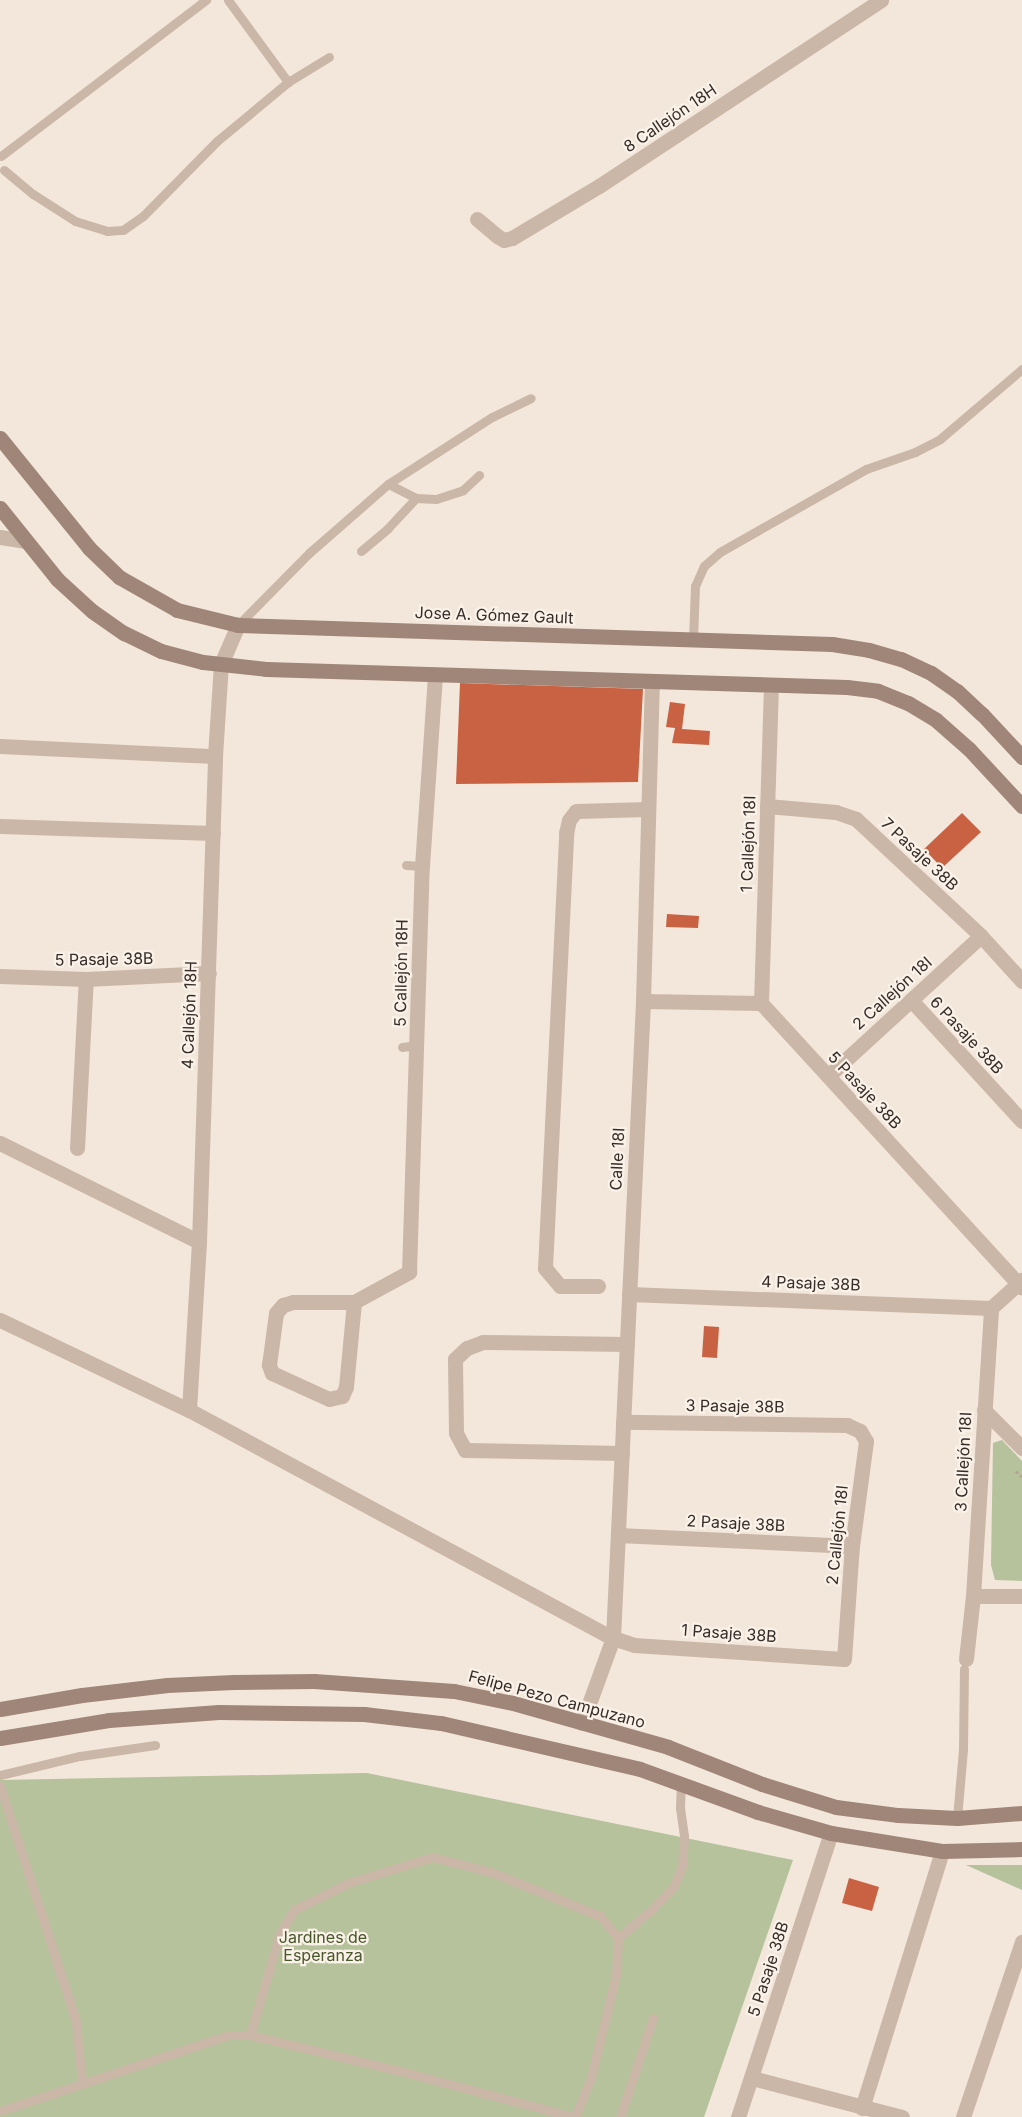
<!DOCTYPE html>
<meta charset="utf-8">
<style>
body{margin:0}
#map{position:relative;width:1022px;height:2117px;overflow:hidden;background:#f3e7db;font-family:Inter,sans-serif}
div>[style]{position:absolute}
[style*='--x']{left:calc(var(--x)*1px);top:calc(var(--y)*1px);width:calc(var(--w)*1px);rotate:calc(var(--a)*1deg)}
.green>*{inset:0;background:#b5c29b}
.building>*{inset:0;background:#c96243}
.path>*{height:3px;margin-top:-1.5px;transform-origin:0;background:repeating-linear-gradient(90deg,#b7a191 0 3px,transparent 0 6px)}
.service>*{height:9px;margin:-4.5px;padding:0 4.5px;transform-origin:4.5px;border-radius:4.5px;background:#cbb7a7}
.minor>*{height:15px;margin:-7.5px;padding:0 7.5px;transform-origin:7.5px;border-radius:7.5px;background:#cbb7a7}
.secondary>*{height:15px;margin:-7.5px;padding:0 7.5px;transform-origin:7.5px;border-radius:7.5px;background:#9f8678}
span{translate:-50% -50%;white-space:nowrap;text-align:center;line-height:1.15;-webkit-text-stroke:4.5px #faf2e8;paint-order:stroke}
.street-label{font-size:16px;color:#372c28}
.park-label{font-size:16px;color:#47562b}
</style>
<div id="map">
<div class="green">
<div style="clip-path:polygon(1002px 1440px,1022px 1461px,1022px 1581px,995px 1580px,991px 1565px,993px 1443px)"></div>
<div style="clip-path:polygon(367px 1773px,793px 1860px,704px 2117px,0 2117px,0 1780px)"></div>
<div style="clip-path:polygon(966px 1865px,1022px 1865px,1022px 1890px)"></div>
</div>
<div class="building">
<div style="clip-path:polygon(460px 683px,643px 689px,638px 782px,456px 784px)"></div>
<div style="clip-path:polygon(670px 702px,685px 704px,682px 729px,710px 731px,709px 745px,672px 743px,675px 728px,666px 727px)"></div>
<div style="clip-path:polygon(962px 813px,981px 832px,942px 868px,924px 849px)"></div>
<div style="clip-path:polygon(667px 914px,699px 916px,698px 928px,666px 927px)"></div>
<div style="clip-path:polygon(704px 1326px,719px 1327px,717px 1358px,702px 1357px)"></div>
<div style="clip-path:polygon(849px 1878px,879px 1887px,872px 1911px,842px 1903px)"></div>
</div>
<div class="path">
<div style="--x:1016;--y:1471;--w:8;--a:45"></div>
</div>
<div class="service">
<div style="--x:228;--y:0;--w:102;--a:53.8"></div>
<div style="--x:1;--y:156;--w:258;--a:-37.3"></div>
<div style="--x:4;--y:170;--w:38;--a:40"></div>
<div style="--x:33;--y:194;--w:50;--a:32.7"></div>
<div style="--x:75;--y:221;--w:34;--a:17"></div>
<div style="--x:107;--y:231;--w:16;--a:-4"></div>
<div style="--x:123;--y:230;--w:24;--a:-35"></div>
<div style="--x:143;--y:216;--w:105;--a:-45.4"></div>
<div style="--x:217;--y:141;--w:92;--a:-39.7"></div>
<div style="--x:288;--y:82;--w:48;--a:-31.4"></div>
<div style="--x:416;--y:498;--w:20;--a:3"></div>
<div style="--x:436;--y:499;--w:28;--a:-18"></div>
<div style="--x:463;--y:490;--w:22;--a:-43"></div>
<div style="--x:361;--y:551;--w:35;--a:-40"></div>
<div style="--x:388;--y:528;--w:41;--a:-47"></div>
<div style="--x:416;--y:498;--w:31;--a:-153"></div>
<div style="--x:238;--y:625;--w:101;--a:-45.4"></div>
<div style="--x:309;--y:553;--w:105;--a:-41.1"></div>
<div style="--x:388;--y:484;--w:124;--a:-32.8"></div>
<div style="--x:492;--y:417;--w:43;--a:-26"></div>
<div style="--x:693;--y:640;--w:54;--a:-87.9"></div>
<div style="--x:695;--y:586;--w:22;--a:-66"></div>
<div style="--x:704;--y:566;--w:21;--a:-41"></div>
<div style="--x:720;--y:552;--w:168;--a:-29.6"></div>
<div style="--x:866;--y:469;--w:52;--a:-19.1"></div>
<div style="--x:915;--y:452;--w:28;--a:-27"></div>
<div style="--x:940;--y:439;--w:108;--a:-40.5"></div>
<div style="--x:406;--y:865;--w:16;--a:4"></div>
<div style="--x:402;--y:1047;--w:16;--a:-7"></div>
<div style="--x:0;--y:1775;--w:82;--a:-13.4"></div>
<div style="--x:80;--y:1756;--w:76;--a:-8.3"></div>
<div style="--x:0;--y:1786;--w:248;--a:72.1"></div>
<div style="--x:76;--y:2022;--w:62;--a:84.5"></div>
<div style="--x:957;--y:1818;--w:69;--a:-85"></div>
<div style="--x:963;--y:1749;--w:80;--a:-89.3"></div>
<div style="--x:618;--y:1938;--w:43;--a:-40.3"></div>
<div style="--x:651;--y:1910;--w:33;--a:-46"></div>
<div style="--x:674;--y:1886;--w:22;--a:-68"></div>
<div style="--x:682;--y:1866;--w:30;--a:-86"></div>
<div style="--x:684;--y:1836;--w:28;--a:-98"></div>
<div style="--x:680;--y:1808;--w:26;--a:-88"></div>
<div style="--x:250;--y:2035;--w:106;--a:-73.6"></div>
<div style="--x:280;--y:1933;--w:27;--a:-59"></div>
<div style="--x:294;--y:1910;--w:60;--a:-26.6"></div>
<div style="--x:348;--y:1883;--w:88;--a:-17.2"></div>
<div style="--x:432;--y:1857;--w:61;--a:14.3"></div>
<div style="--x:491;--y:1872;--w:118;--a:22"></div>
<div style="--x:600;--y:1916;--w:28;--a:51"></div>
<div style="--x:618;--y:1938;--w:37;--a:93"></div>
<div style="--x:616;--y:1975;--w:105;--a:103.8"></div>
<div style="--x:591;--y:2077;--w:43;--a:111.8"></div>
<div style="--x:0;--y:2111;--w:240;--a:-18.4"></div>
<div style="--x:228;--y:2035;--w:22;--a:0"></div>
<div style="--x:250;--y:2035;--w:150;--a:13.5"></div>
<div style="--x:396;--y:2070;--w:184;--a:14.8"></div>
<div style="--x:620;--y:2117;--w:104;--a:-71.6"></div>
</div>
<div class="minor">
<div style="--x:477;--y:219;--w:26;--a:40"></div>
<div style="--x:497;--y:236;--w:8;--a:30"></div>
<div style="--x:504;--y:240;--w:8;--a:-14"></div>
<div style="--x:512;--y:238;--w:101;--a:-30.9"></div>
<div style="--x:599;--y:186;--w:338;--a:-33.4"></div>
<div style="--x:0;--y:537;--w:26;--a:9"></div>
<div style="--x:0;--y:746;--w:215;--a:2.7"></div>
<div style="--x:767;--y:806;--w:69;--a:5"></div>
<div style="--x:836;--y:812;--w:21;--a:19"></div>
<div style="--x:856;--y:819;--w:171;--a:43.1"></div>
<div style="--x:981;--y:936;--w:61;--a:47.7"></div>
<div style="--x:0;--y:826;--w:213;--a:1.9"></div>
<div style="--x:0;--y:976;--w:86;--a:2"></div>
<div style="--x:86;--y:979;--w:123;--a:-2.8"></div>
<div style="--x:911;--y:1000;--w:164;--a:47.5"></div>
<div style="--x:643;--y:1001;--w:118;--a:1"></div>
<div style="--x:761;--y:1003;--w:386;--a:47.5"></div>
<div style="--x:761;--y:1003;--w:317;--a:-88.2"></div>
<div style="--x:828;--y:1076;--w:207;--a:-42.5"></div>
<div style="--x:0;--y:1143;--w:222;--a:26.4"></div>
<div style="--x:77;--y:1148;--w:169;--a:-87"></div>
<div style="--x:598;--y:1286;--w:38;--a:180"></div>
<div style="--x:560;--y:1286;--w:23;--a:-130"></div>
<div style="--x:545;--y:1268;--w:436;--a:-87.2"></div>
<div style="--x:566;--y:833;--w:13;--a:-77"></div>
<div style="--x:569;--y:820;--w:11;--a:-52"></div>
<div style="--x:576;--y:811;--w:72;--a:-1.6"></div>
<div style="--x:629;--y:1294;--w:362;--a:2.2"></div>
<div style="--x:354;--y:1302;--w:85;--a:95.4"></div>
<div style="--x:346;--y:1387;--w:10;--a:114"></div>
<div style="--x:342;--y:1396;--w:13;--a:167"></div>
<div style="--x:329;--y:1399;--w:63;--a:-155.5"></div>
<div style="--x:272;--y:1373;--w:9;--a:-111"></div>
<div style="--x:269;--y:1365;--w:52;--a:-82.3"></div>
<div style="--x:276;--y:1313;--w:11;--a:-49"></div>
<div style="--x:283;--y:1305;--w:10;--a:-17"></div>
<div style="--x:293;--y:1302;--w:61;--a:0"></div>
<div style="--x:354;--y:1302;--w:63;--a:-28.6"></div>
<div style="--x:409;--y:1272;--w:406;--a:-88.2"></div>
<div style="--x:422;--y:866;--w:191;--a:-86.1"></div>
<div style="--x:0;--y:1320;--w:209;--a:25.5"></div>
<div style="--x:189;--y:1410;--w:481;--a:28.3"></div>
<div style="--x:613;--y:1638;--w:22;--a:18"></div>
<div style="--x:634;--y:1645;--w:210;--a:3.8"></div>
<div style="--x:844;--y:1659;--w:113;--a:-86"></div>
<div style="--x:852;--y:1546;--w:106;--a:-82.4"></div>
<div style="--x:866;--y:1441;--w:12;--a:-121"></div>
<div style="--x:860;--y:1431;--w:14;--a:-155"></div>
<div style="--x:847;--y:1425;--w:224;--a:-179.2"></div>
<div style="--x:189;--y:1410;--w:168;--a:-86.6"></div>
<div style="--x:199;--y:1242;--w:486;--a:-88.1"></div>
<div style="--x:215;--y:756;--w:92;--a:-86.3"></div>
<div style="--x:221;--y:664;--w:43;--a:-66.4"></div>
<div style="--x:984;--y:1410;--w:54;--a:45"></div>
<div style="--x:622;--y:1453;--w:157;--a:-178.9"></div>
<div style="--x:465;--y:1450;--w:19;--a:-118"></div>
<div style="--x:456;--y:1433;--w:74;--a:-90.8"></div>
<div style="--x:455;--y:1359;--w:16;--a:-43"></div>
<div style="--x:467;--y:1348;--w:17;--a:-21"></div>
<div style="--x:483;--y:1342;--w:144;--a:0.8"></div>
<div style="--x:618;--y:1535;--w:234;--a:2.7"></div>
<div style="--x:973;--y:1596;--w:49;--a:0"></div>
<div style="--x:966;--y:1659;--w:63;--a:-83.7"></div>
<div style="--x:973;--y:1596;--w:289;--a:-86.4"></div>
<div style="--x:991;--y:1308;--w:42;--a:-42.1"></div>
<div style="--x:582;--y:1723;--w:90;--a:-70"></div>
<div style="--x:613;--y:1638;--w:638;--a:-87.3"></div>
<div style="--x:643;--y:1001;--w:319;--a:-88.4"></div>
<div style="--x:752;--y:2078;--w:155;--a:14.6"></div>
<div style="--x:862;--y:2108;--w:269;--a:-72.7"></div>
<div style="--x:738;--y:2117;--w:299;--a:-71.9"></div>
<div style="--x:963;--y:2117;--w:185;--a:-71.4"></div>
</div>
<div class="secondary">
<div style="--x:0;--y:438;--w:141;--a:51"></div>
<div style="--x:89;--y:548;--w:42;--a:44"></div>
<div style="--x:119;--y:577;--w:67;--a:29.6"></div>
<div style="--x:177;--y:610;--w:63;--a:13.8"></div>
<div style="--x:238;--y:625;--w:594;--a:1.83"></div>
<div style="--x:832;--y:644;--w:37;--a:9"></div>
<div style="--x:869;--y:650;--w:33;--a:16"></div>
<div style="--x:901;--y:659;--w:33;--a:25"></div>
<div style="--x:931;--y:673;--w:32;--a:35"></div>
<div style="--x:957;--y:691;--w:34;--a:43"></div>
<div style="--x:982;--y:714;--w:59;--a:47.1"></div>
<div style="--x:0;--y:508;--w:91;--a:51.2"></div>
<div style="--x:57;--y:579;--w:47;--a:42.4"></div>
<div style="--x:92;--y:611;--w:39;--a:35"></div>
<div style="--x:124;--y:633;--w:41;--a:25.9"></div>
<div style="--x:161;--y:651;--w:43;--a:14.7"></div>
<div style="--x:203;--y:662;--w:63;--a:6.3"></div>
<div style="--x:266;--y:669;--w:581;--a:1.77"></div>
<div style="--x:847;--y:687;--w:31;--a:7"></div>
<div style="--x:878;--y:691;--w:32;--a:22"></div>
<div style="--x:908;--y:703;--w:33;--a:31"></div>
<div style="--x:936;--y:720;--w:44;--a:41.3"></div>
<div style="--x:969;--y:749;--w:78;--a:47.1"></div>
<div style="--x:0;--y:1709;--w:83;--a:-9.7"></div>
<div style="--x:82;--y:1695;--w:86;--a:-6.7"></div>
<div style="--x:167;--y:1685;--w:67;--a:-2.6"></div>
<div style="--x:234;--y:1682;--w:80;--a:-0.7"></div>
<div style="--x:314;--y:1681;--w:140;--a:4.1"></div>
<div style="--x:454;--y:1691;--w:60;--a:11.5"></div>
<div style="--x:513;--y:1703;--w:161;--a:15.8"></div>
<div style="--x:668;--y:1747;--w:101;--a:21.5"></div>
<div style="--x:762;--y:1784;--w:77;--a:17.3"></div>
<div style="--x:836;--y:1807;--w:63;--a:7.4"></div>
<div style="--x:898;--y:1815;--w:59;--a:2.9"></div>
<div style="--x:957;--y:1818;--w:65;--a:-4.4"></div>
<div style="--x:0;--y:1738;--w:110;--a:-9.4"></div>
<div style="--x:109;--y:1720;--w:110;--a:-4.2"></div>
<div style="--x:219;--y:1712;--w:145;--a:0.8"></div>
<div style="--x:364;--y:1714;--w:78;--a:6.7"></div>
<div style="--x:441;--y:1723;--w:204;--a:13"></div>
<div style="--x:640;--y:1769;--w:126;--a:20"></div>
<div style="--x:758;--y:1812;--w:76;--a:16"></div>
<div style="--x:831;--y:1833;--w:112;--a:9.2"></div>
<div style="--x:942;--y:1851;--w:80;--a:-1.4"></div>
</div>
<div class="street-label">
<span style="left:670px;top:118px;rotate:-34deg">8 Callejón 18H</span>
<span style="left:494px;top:615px;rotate:2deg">Jose A. Gómez Gault</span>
<span style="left:748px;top:844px;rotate:-88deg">1 Callejón 18I</span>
<span style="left:920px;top:854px;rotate:43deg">7 Pasaje 38B</span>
<span style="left:104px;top:959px;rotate:-1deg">5 Pasaje 38B</span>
<span style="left:401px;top:973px;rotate:-89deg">5 Callejón 18H</span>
<span style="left:892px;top:993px;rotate:-42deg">2 Callejón 18I</span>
<span style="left:189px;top:1015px;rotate:-88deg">4 Callejón 18H</span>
<span style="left:967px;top:1035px;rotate:47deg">6 Pasaje 38B</span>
<span style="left:865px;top:1090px;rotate:47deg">5 Pasaje 38B</span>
<span style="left:617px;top:1159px;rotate:-87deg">Calle 18I</span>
<span style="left:811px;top:1283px;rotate:2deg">4 Pasaje 38B</span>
<span style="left:735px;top:1406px;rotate:1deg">3 Pasaje 38B</span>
<span style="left:963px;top:1462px;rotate:-87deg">3 Callejón 18I</span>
<span style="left:736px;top:1523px;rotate:3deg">2 Pasaje 38B</span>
<span style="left:837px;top:1535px;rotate:-84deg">2 Callejón 18I</span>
<span style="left:729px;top:1633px;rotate:4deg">1 Pasaje 38B</span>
<span style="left:557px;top:1699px;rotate:15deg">Felipe Pezo Campuzano</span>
<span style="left:768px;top:1969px;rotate:-72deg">5 Pasaje 38B</span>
</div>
<div class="park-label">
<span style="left:323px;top:1946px">Jardines de<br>Esperanza</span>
</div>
</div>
